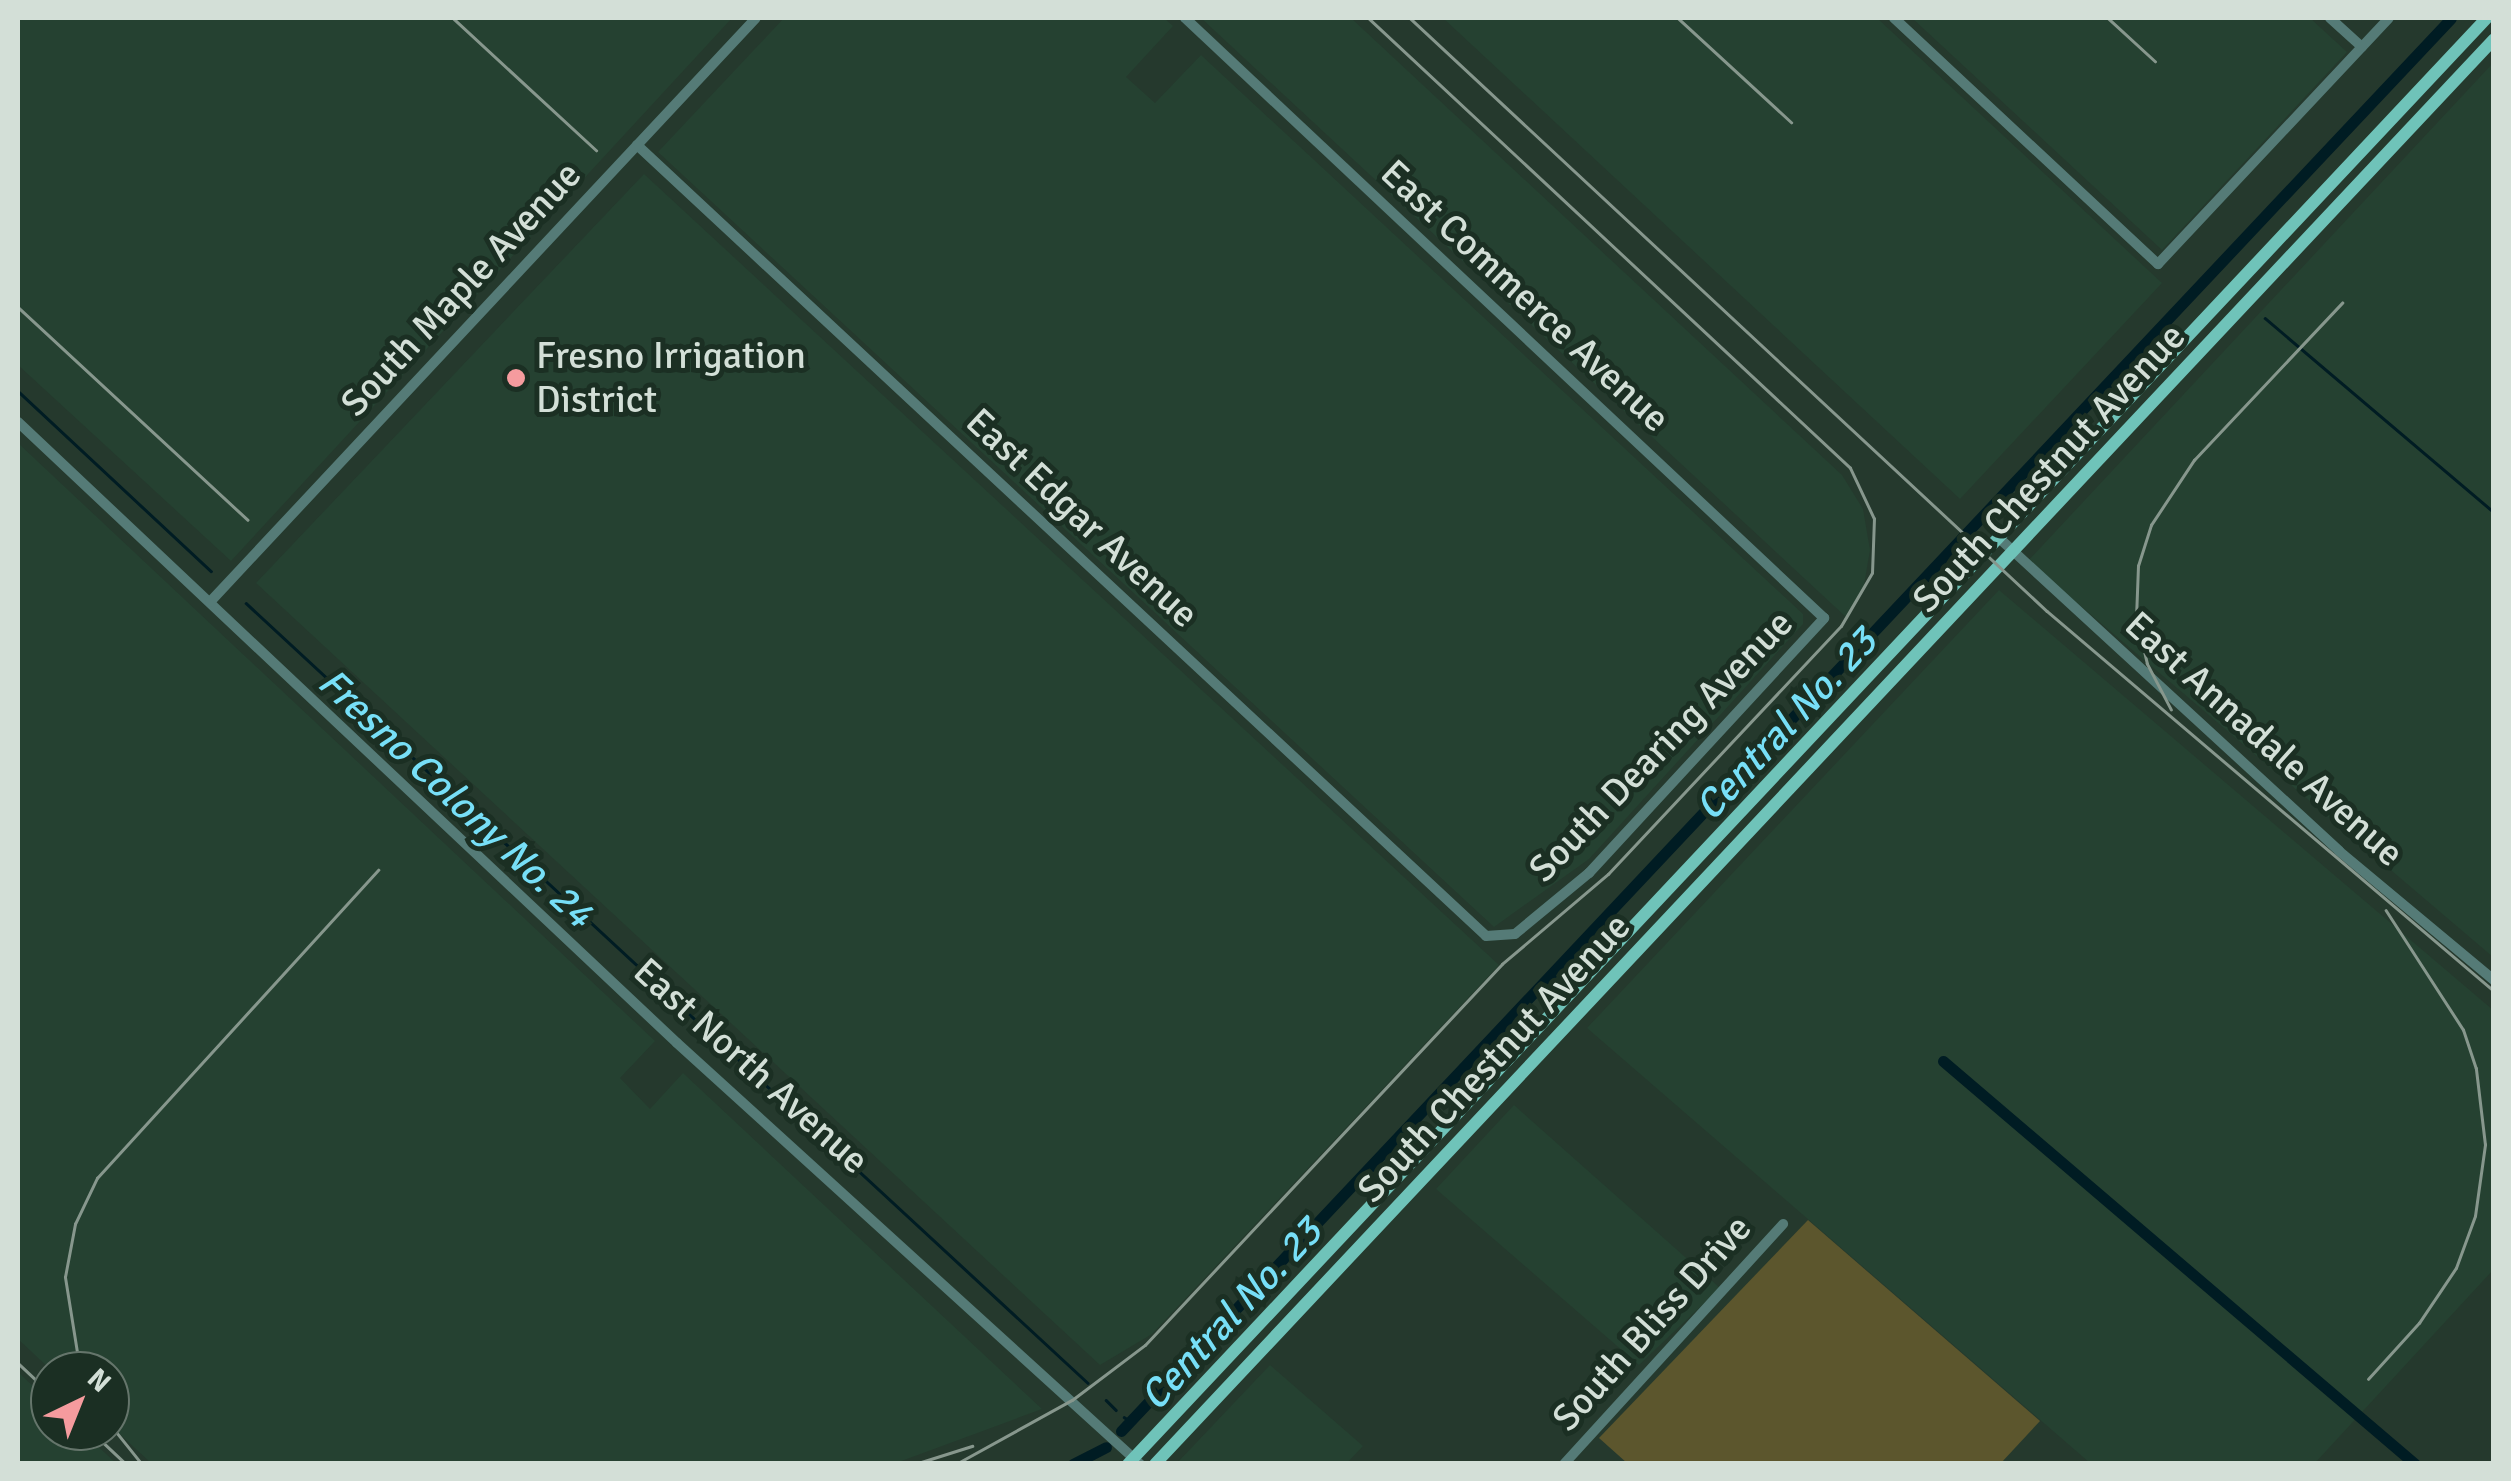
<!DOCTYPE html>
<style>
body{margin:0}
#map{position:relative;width:2511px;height:1481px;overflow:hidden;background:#25392d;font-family:Signika,sans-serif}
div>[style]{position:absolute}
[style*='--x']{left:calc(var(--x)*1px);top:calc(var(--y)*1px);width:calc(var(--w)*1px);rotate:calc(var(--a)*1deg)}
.built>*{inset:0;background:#254131}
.green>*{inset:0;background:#5c562d}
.stream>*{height:2.5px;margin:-1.25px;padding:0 1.25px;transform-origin:1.25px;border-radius:1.25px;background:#001c23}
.canal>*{height:11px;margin:-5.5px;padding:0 5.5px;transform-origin:5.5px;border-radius:5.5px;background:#001c23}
.minor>*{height:10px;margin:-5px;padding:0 5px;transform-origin:5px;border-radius:5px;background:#557b77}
.major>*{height:12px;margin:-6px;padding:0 6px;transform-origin:6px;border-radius:6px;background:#6fc3b9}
.rail>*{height:2.5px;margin:-1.25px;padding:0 1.25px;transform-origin:1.25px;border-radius:1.25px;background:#87978d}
.dots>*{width:28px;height:28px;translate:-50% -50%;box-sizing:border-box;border:5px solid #1b2f23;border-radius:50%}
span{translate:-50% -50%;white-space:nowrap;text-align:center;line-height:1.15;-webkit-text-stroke:10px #1b2f23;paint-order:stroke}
.street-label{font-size:38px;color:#d3dfd7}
.poi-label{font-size:38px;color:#d3dfd7}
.left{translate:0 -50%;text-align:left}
.water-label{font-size:40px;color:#77dff7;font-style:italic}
.frame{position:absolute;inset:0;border:20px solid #d3dfd7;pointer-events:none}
.north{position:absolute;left:30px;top:1351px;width:100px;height:100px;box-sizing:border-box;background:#1b2f23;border:2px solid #65756b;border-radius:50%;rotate:43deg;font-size:28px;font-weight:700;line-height:40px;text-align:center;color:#d3dfd7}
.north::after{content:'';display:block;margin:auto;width:35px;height:45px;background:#f59b9e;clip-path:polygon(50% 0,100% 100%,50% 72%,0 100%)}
</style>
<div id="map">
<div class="built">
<div style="clip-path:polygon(18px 18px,732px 18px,231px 561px,18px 365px)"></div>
<div style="clip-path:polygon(784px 18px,1164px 18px,1173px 26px,1126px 77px,1155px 103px,1201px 55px,1803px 614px,1803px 624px,1589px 859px,1494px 927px,658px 152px)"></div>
<div style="clip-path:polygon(1201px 18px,1351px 18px,1842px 475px,1863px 509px,1870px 550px,1863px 591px,1847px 618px)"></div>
<div style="clip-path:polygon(1443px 18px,1877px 18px,2162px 283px,1960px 499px)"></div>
<div style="clip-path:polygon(1912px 18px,2310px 18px,2347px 52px,2162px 250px)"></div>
<div style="clip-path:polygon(2493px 63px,2493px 957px,2028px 561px)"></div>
<div style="clip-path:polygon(644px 174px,1499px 965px,1152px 1334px,1100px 1365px,256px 583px)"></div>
<div style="clip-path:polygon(18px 443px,655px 1041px,620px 1078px,650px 1109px,683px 1073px,1042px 1409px,896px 1463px,151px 1463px,110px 1425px,110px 1371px,52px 1371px,18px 1339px)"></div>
<div style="clip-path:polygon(1999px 590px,2493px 1010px,2493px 1270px,2315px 1463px,2090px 1463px,1587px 1028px)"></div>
<div style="clip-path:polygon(1514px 1105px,1720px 1288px,1639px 1365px,1436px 1189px)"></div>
<div style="clip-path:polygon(1270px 1365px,1363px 1446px,1347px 1463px,1177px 1463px)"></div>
<div style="clip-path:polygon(18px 1372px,50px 1402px,50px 1431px,81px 1431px,116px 1463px,18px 1463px)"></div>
</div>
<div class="green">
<div style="clip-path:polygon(1808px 1220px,2040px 1421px,2001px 1463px,1627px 1463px,1599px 1438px)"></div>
</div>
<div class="stream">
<div style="--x:2265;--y:318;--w:300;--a:40.3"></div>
<div style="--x:18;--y:391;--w:264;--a:43"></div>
<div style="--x:246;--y:603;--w:574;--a:42.81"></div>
<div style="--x:673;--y:999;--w:565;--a:42.78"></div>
<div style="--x:1106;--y:1400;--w:14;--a:45"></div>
<div style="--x:1124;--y:1417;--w:7;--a:34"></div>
</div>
<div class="canal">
<div style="--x:1943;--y:1061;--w:621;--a:40.49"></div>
<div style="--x:1121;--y:1431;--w:1940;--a:-46.73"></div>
<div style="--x:1073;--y:1464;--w:37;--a:-27"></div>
</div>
<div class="minor">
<div style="--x:1894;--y:18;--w:361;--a:43"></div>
<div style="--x:2158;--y:264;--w:337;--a:-46.8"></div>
<div style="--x:2330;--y:18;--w:43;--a:42.2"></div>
<div style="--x:637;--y:145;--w:1160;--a:42.97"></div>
<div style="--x:1486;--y:936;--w:29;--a:-4"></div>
<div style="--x:1515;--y:934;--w:96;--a:-39.5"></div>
<div style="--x:1589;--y:873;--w:347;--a:-47.3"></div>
<div style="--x:1824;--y:618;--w:877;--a:-136.8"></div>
<div style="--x:18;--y:422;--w:905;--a:43.3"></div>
<div style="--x:677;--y:1043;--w:626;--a:42.28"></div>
<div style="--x:1999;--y:538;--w:462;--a:42.6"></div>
<div style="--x:2339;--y:851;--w:202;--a:39.8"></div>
<div style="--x:210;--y:602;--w:799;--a:-46.93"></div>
<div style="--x:1564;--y:1464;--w:325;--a:-47.6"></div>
</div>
<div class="major">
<div style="--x:1128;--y:1464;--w:1984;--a:-46.78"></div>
<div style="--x:1155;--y:1464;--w:1955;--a:-46.78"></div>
</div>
<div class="rail">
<div style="--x:453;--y:18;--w:195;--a:42.7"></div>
<div style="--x:1410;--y:18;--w:870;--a:42.95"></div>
<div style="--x:2047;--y:611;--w:587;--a:40.37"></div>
<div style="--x:1678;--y:18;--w:154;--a:42.6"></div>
<div style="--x:2108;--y:18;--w:64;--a:42.5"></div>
<div style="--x:18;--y:307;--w:313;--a:42.8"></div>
<div style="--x:2171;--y:710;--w:52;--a:-117.6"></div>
<div style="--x:2147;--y:664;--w:47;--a:-103.4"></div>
<div style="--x:2136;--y:618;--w:52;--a:-87.8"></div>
<div style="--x:2138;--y:566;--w:43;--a:-72.4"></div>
<div style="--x:2151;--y:525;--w:78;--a:-56.5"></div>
<div style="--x:2194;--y:460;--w:216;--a:-46.7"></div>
<div style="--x:18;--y:1363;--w:44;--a:43.2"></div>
<div style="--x:80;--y:1371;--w:95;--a:-99.1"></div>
<div style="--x:65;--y:1277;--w:54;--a:-79.3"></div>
<div style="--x:75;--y:1224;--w:51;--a:-64.4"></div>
<div style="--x:97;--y:1178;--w:417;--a:-47.6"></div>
<div style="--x:2368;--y:1379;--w:76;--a:-47.7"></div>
<div style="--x:2419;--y:1323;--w:66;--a:-56.1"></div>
<div style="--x:2456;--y:1268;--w:55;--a:-69.9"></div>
<div style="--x:2475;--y:1216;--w:72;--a:-82"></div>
<div style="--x:2485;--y:1145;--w:77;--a:-96.8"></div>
<div style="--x:2476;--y:1069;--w:41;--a:-108.4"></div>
<div style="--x:2463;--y:1030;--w:142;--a:-122.9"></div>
<div style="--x:110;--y:1424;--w:51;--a:51.3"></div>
<div style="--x:91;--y:1431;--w:48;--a:43.3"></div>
<div style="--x:915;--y:1464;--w:60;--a:-17.5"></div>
<div style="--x:956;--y:1464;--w:132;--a:-28.9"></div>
<div style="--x:1072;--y:1400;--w:91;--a:-37"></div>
<div style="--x:1145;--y:1345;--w:522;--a:-46.86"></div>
<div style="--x:1502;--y:964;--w:139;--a:-40.3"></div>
<div style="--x:1608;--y:874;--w:340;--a:-46.8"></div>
<div style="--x:1841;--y:626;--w:61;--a:-59.7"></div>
<div style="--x:1872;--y:573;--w:54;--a:-87.9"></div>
<div style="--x:1874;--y:519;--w:56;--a:-115.2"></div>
<div style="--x:1850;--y:468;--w:659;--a:-136.97"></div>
</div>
<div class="dots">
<div style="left:516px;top:378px;background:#f59b9e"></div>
</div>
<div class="street-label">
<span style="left:461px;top:289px;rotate:-47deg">South Maple Avenue</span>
<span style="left:1525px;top:296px;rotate:43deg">East Commerce Avenue</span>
<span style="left:2049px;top:468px;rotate:-47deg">South Chestnut Avenue</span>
<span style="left:1082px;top:518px;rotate:43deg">East Edgar Avenue</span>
<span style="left:2264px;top:739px;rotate:42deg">East Annadale Avenue</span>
<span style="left:1661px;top:746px;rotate:-46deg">South Dearing Avenue</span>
<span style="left:1494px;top:1058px;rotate:-47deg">South Chestnut Avenue</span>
<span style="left:751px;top:1066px;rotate:42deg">East North Avenue</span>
<span style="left:1652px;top:1323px;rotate:-48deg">South Bliss Drive</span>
</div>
<div class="poi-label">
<span class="left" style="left:536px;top:378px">Fresno Irrigation<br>District</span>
</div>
<div class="water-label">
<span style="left:1786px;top:724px;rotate:-47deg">Central No. 23</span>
<span style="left:456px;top:798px;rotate:43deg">Fresno Colony No. 24</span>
<span style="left:1231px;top:1314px;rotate:-47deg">Central No. 23</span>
</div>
<div class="frame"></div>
<div class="north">N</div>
</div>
